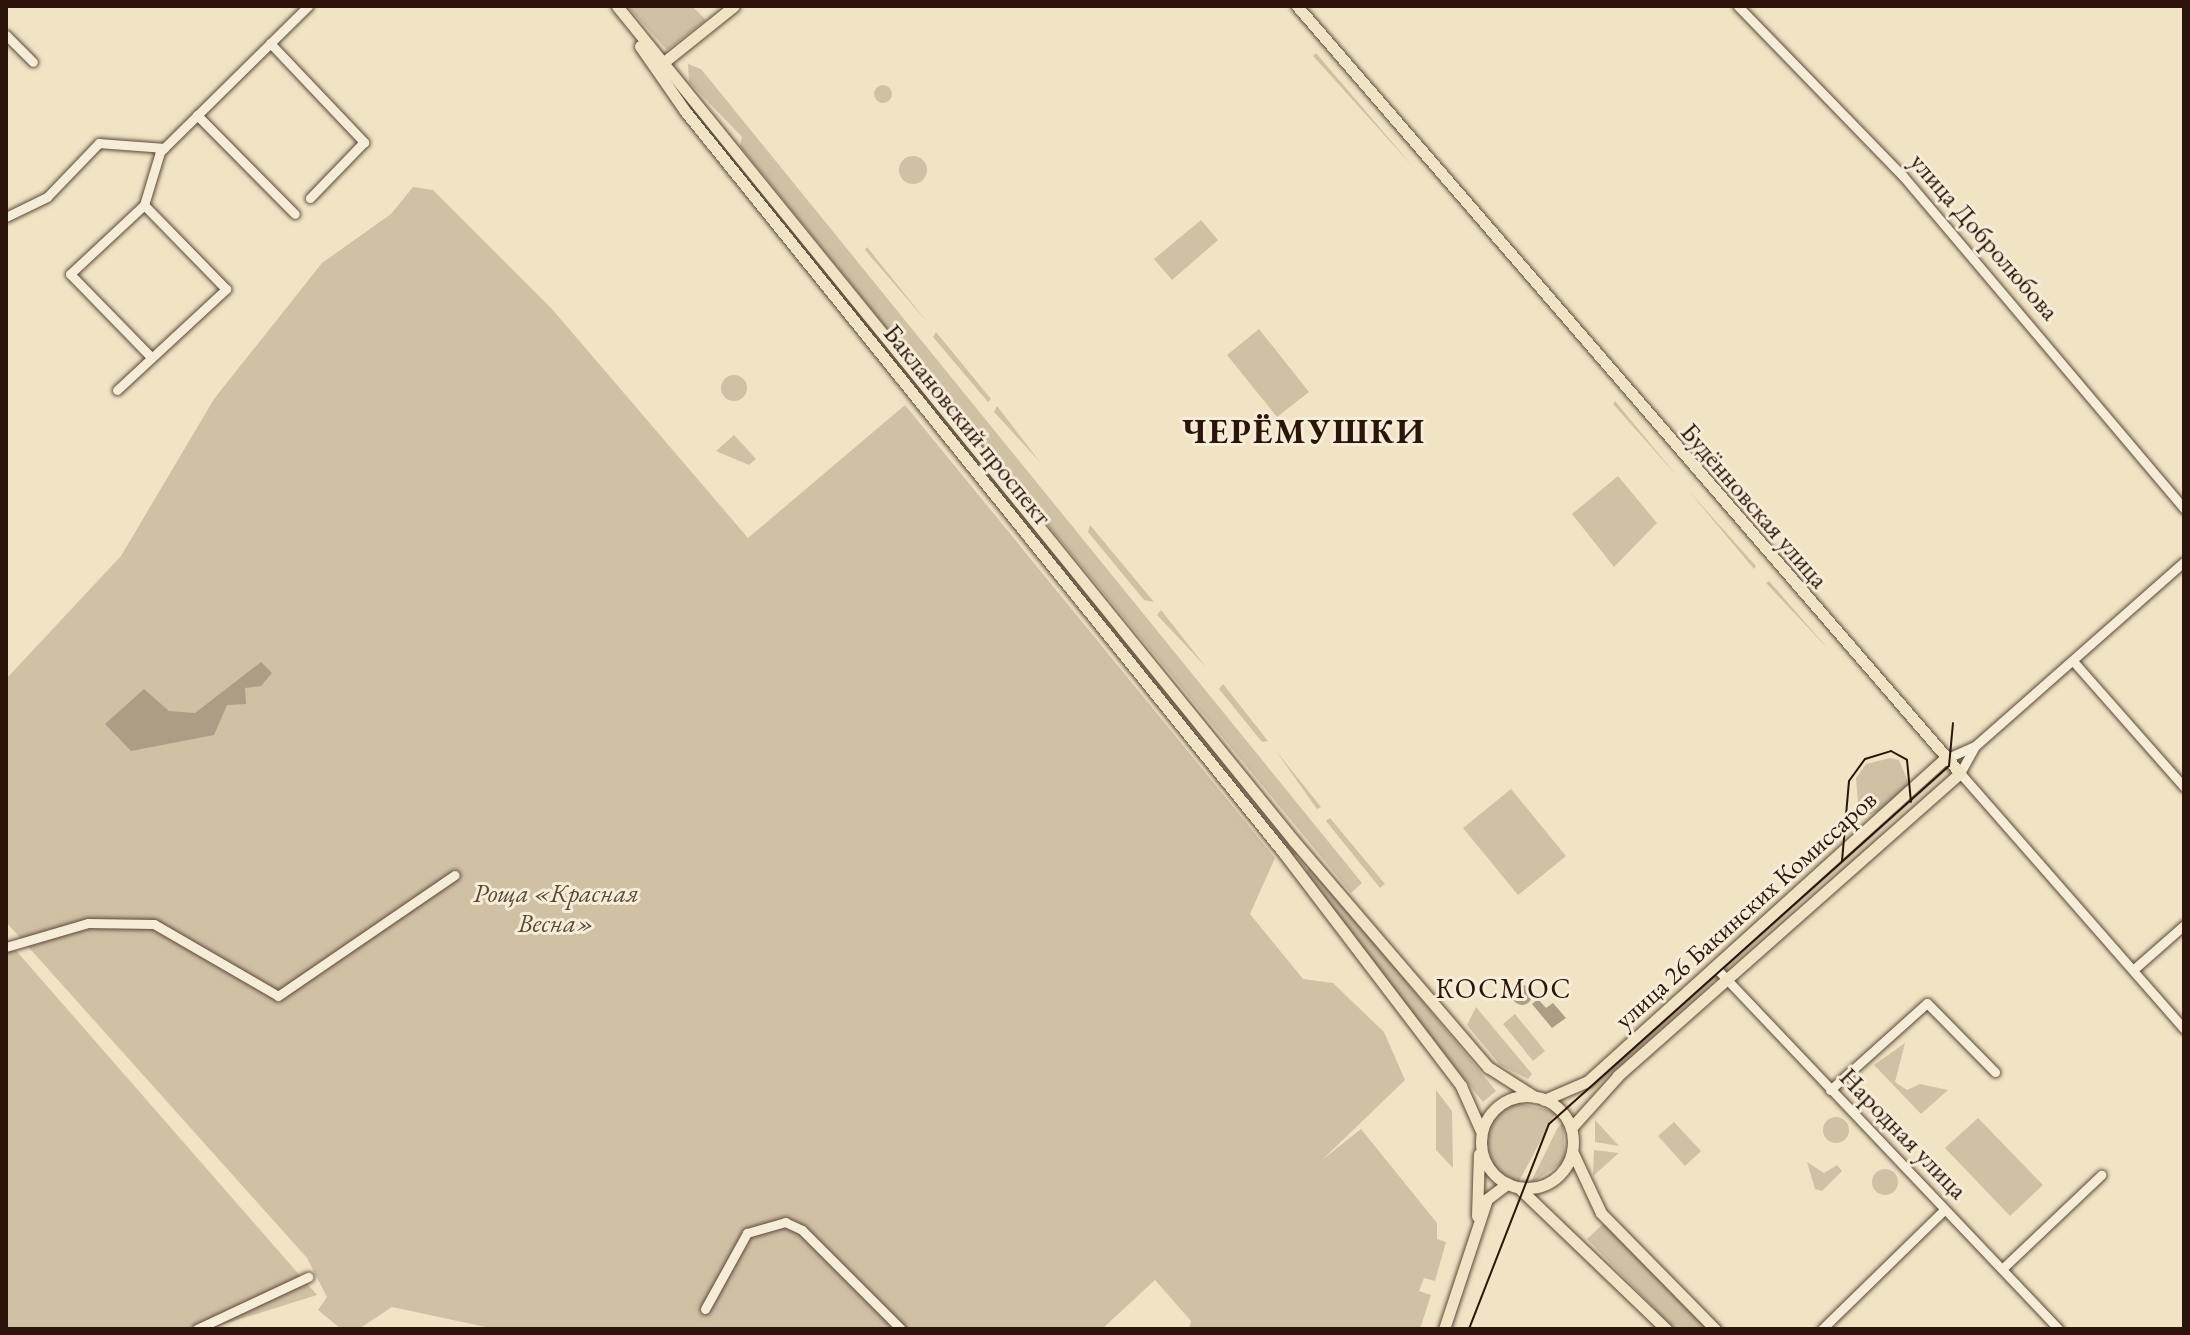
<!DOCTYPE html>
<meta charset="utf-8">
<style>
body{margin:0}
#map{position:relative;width:2190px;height:1335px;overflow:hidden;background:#f1e4c5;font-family:"EB Garamond",serif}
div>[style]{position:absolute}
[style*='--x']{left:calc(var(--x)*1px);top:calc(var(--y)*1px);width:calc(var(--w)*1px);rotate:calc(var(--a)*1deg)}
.green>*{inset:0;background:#d0c1a5}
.round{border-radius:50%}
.water>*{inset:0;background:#ae9d85}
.roads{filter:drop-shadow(0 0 2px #5d4839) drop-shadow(0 0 2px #5d4839)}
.minor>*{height:9px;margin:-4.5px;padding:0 4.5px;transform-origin:4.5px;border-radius:4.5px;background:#f6edd9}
.major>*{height:11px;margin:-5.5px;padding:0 5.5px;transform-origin:5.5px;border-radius:5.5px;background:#f1e4c5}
.major>.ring{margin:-5.5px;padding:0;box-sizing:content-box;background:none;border:11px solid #f1e4c5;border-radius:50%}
.tram>*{height:2px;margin:-1px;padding:0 1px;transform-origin:1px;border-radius:1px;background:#2c140a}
span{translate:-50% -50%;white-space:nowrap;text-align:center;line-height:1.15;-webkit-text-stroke:6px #f6edd9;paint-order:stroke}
.street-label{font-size:26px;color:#2c140a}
.park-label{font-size:26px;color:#5d4838;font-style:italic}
.neighbourhood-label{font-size:28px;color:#2c140a;letter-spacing:2px}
.district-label{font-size:34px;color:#2c140a;font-weight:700;letter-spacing:2px}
.frame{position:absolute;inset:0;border:8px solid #2c140a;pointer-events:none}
</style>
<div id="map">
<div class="green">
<div style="clip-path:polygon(627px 6px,692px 6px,706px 20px,667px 50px)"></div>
<div style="clip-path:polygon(1316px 53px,1415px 169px,1313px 56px)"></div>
<div style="clip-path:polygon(688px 64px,701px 69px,1362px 883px,1351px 893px,942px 397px,740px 146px,742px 137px,689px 82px)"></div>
<div class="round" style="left:874px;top:85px;width:18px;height:18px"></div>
<div style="clip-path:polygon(703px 120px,1297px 853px,1293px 857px,700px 122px)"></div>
<div class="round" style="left:899px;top:156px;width:28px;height:28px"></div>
<div style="clip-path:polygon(413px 187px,433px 190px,552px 309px,748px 538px,905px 405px,1275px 858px,1250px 914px,1303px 979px,1333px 983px,1384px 1032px,1405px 1080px,1322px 1160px,1361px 1129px,1437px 1223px,1437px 1239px,1446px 1242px,1435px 1281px,1424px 1278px,1419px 1291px,1431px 1295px,1420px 1329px,1189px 1329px,1191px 1321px,1155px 1280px,1102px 1329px,495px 1329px,392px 1307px,359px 1329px,341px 1329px,318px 1310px,327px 1297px,307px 1258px,6px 922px,6px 679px,121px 556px,214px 399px,322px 263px,391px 214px)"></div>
<div style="clip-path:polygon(1201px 220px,1218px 240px,1172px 280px,1154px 259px)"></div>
<div style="clip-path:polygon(867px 247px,928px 323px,865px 250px)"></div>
<div style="clip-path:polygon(1259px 329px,1309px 392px,1277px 417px,1227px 355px)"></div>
<div style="clip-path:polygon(936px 332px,991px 399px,988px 402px,933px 337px)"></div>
<div class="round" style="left:721px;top:375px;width:26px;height:26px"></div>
<div style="clip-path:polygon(1615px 401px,1677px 476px,1613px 404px)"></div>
<div style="clip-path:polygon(997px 406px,1040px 462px,994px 412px)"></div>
<div style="clip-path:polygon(734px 435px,756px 459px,749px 465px,716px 451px)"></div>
<div style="clip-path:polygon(1618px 476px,1657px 523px,1614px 567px,1572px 514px)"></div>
<div style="clip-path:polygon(1688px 490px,1756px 566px,1754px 569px)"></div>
<div style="clip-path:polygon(1090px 525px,1154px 602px,1144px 600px,1088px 532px)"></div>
<div style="clip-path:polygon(1769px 581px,1830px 651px,1766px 583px)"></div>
<div style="clip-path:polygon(1161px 610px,1206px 667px,1157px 615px)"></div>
<div style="clip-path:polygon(1223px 684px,1268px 741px,1262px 742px,1219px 689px)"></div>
<div style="clip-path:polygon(1276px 751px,1321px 807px,1317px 809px)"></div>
<div style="clip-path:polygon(1890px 758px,1899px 760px,1909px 784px,1880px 811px,1859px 818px,1856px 778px,1866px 764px)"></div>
<div style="clip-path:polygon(1511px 789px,1566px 856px,1518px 895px,1463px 828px)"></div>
<div style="clip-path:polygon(1330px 818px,1385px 884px,1380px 888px,1326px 821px)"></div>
<div style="clip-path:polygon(1311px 865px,1496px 1091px,1483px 1102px,1303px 876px)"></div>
<div style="clip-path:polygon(6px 939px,317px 1295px,208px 1329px,6px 1329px)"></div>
<div style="clip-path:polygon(1476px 1007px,1532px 1074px,1528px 1079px,1500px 1065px,1467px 1025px)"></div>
<div style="clip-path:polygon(1515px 1014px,1545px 1051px,1533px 1061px,1503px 1024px)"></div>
<div style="clip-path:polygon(1905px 1043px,1895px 1082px,1907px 1090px,1920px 1084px,1948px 1090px,1921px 1114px,1874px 1065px)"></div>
<div style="clip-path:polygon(1436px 1090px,1452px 1111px,1453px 1168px,1436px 1150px)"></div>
<div style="clip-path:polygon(1515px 1102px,1556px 1112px,1518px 1183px,1494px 1168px,1485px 1140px,1492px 1119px)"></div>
<div class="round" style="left:1823px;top:1117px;width:26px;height:26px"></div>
<div style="clip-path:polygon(1978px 1118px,2043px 1185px,2010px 1216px,1945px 1148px)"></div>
<div style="clip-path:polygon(1595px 1120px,1619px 1146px,1595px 1142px)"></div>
<div style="clip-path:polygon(1563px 1122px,1565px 1161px,1530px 1184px,1557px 1129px)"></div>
<div style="clip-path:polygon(1674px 1122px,1701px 1151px,1685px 1166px,1658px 1136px)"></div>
<div style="clip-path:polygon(1594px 1150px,1619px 1153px,1593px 1176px)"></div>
<div style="clip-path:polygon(1807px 1162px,1824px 1173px,1837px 1165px,1842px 1171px,1822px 1191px,1815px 1189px)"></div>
<div class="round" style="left:1872px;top:1169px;width:26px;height:26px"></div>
<div style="clip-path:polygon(1605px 1222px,1709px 1329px,1675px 1329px,1587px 1239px)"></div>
</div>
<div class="water">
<div style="clip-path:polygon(261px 662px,272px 673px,261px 686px,245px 688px,246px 704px,227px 705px,214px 735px,131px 751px,105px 724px,144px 689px,169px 711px,195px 713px)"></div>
<div class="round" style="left:1512px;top:985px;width:20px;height:20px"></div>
<div style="clip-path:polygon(1538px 999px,1546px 1008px,1553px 1003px,1566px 1018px,1552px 1028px,1532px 1004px)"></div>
</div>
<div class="roads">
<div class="minor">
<div style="--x:1738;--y:6;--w:237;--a:45.9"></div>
<div style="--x:1903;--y:176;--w:436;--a:49.8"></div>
<div style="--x:6;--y:35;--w:38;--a:45"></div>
<div style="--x:270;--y:43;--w:137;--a:46.5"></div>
<div style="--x:364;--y:142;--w:78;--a:134"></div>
<div style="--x:197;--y:115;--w:139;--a:45.3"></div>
<div style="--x:6;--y:217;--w:46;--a:-26"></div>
<div style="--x:47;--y:197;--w:75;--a:-46.1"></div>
<div style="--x:99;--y:143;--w:65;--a:4.4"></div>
<div style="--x:151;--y:357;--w:116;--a:-134.3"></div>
<div style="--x:70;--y:274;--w:101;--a:-43"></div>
<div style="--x:144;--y:205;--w:55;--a:-73.2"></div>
<div style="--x:160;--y:152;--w:208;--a:-44.6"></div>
<div style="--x:117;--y:390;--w:149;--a:-42.8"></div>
<div style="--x:226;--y:289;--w:117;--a:-134.3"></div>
<div style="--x:2073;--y:661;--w:168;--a:48.6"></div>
<div style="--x:1975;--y:746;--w:31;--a:119"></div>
<div style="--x:1960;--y:773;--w:340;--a:48.8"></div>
<div style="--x:1943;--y:760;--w:35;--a:-24"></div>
<div style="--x:1975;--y:746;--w:278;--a:-41.4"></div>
<div style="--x:6;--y:947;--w:85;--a:-16.3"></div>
<div style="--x:88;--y:923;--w:66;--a:0.9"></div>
<div style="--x:154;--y:924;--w:143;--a:30.1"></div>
<div style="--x:278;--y:996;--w:214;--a:-34.4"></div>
<div style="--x:1716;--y:968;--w:498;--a:46.5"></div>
<div style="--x:2133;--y:970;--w:68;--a:-41.4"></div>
<div style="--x:1830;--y:1090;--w:130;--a:-41.9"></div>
<div style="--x:1927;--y:1003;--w:97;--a:45.4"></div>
<div style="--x:2002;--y:1269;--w:137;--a:-43.5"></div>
<div style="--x:705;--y:1309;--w:87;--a:-61.1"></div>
<div style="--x:747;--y:1233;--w:40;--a:-16"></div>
<div style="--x:785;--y:1222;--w:19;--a:25"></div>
<div style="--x:802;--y:1230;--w:140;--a:45"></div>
<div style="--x:197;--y:1329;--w:123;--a:-25.1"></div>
<div style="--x:1822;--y:1329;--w:170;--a:-44.3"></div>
</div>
<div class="major">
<div style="--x:617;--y:6;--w:1075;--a:50.97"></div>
<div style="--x:1294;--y:841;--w:298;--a:49.4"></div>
<div style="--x:1488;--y:1067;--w:56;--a:32.6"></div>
<div style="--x:1297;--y:6;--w:1014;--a:49.16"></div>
<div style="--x:1960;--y:773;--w:457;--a:138.5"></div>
<div style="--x:1618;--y:1076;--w:70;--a:132.1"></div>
<div style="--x:640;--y:46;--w:79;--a:55.3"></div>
<div style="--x:685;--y:111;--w:952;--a:51.1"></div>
<div style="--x:1283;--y:852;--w:294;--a:52.7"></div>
<div style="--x:1461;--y:1086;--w:49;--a:66"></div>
<div style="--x:659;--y:66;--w:96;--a:-38.7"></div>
<div class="ring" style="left:1481px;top:1096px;width:81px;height:81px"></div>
<div style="--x:1544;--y:1100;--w:48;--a:-23.4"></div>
<div style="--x:1588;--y:1081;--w:479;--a:-42.1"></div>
<div style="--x:1572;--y:1151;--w:68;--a:64.9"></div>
<div style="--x:1601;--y:1213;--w:163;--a:45.5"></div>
<div style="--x:1519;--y:1188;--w:204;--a:43.8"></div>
<div style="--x:1477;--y:1216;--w:62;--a:-88.2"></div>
<div style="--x:1444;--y:1329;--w:137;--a:-71.7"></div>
<div style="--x:1487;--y:1199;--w:26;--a:-37"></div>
</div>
</div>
<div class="tram">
<div style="--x:1842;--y:861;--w:80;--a:-85"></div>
<div style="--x:1849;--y:781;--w:27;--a:-54"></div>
<div style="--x:1865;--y:759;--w:27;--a:-17"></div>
<div style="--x:1891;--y:751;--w:18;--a:29"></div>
<div style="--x:1907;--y:760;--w:42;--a:84.6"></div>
<div style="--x:1469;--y:1329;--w:220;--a:-68.7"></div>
<div style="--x:1549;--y:1124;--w:537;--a:-41.83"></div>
<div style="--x:1949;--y:766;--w:43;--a:-84.7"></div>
</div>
<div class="street-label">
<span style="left:1984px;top:237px;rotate:49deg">улица Добролюбова</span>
<span style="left:967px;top:425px;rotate:51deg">Баклановский проспект</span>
<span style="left:1754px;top:506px;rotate:49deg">Будённовская улица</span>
<span style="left:1746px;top:910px;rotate:-42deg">улица 26 Бакинских Комиссаров</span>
<span style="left:1903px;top:1134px;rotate:46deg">Народная улица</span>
</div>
<div class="park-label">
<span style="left:556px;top:909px">Роща «Красная<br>Весна»</span>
</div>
<div class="neighbourhood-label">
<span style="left:1504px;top:988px">КОСМОС</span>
</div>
<div class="district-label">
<span style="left:1304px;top:432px">ЧЕРЁМУШКИ</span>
</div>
<div class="frame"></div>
</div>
